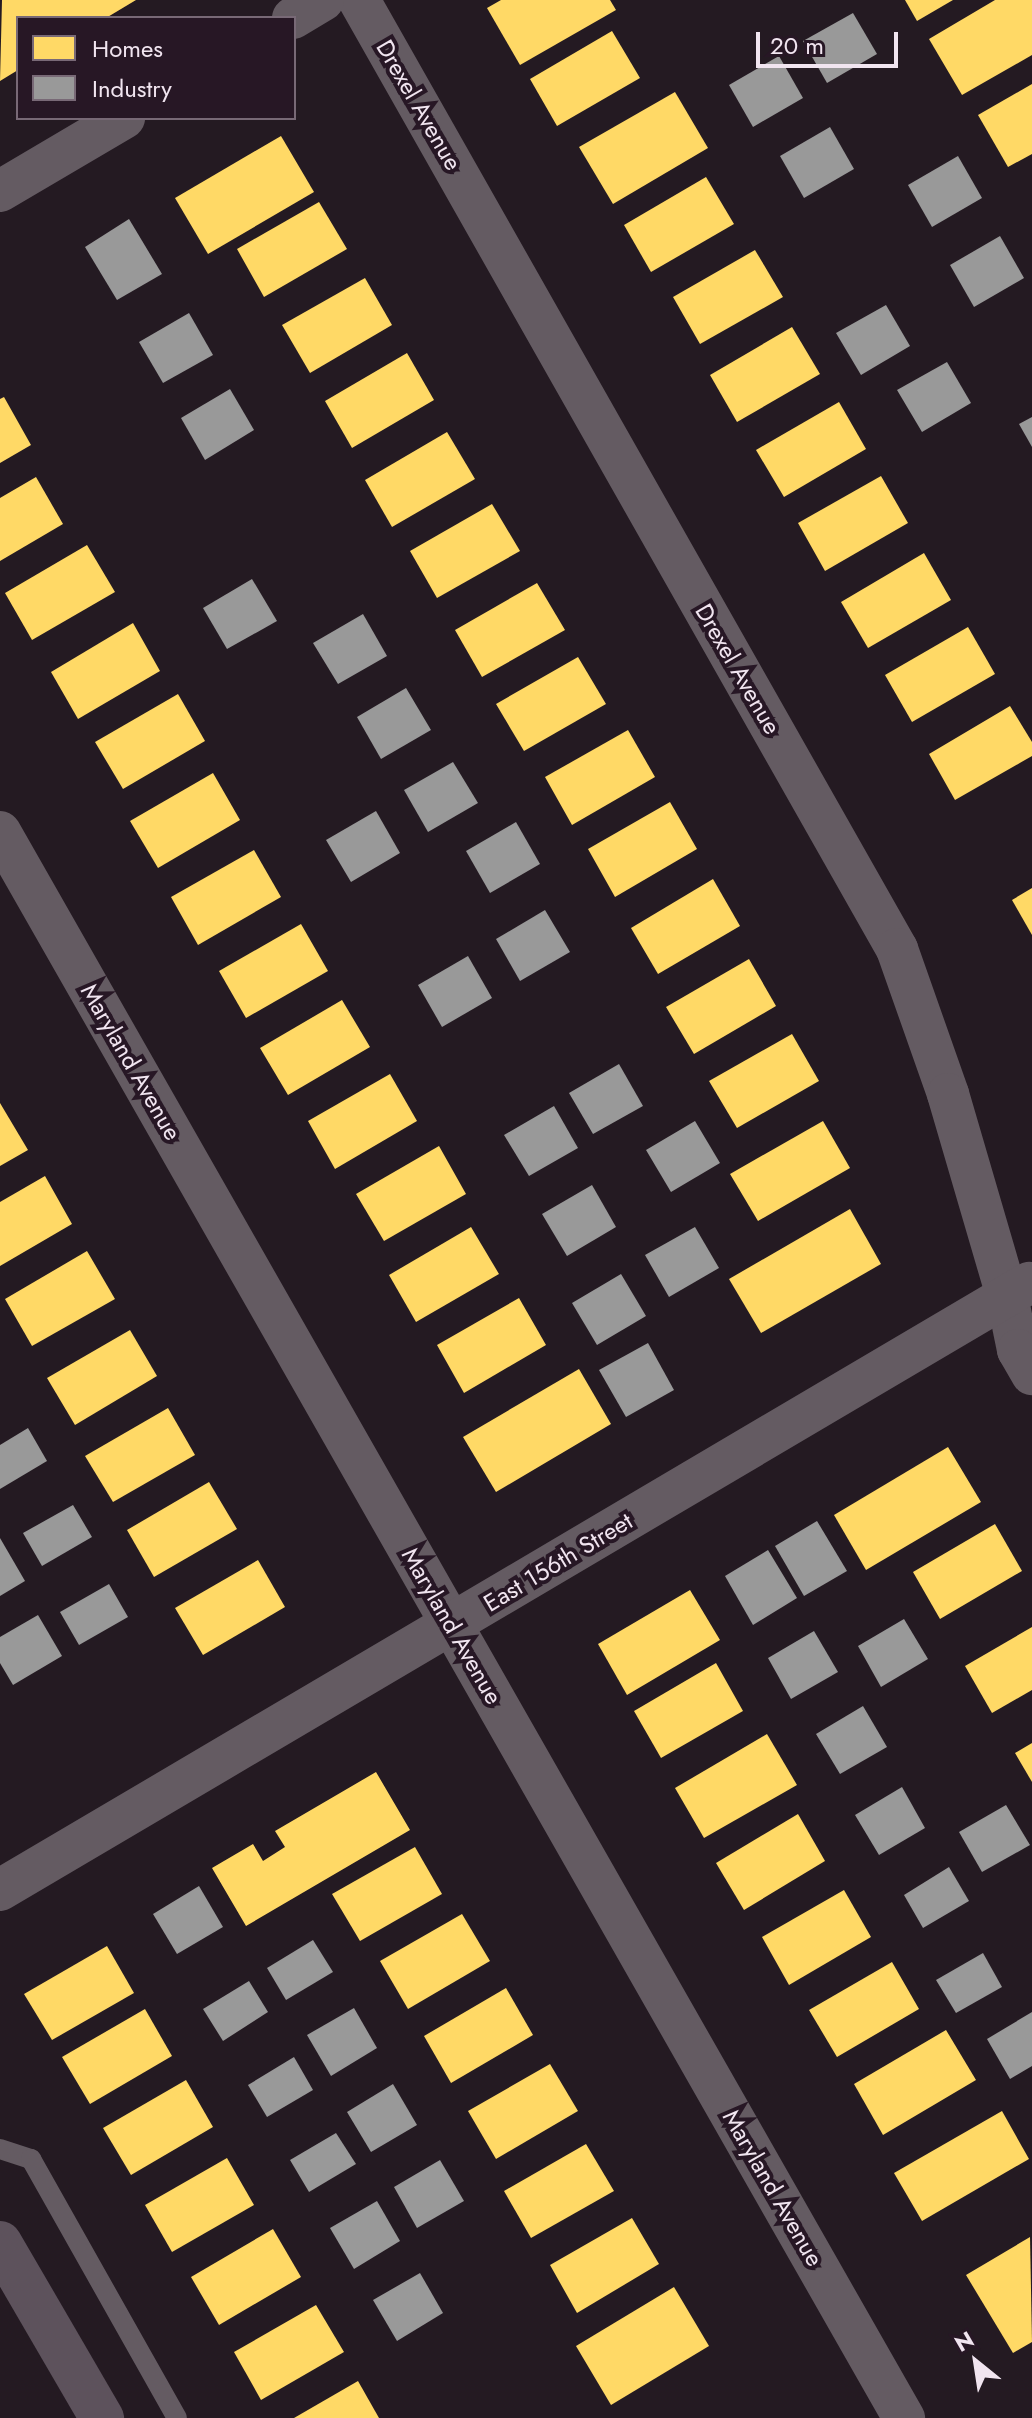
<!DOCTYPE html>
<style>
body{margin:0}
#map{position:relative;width:1032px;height:2418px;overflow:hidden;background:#241a22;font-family:Jost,sans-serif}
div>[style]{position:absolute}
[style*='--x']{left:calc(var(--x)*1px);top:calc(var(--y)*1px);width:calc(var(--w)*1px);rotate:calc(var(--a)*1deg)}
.homes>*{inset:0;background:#ffd966}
.industry>*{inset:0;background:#999}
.service>*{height:20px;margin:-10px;padding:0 10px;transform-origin:10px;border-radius:10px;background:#645b62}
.minor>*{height:42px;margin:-21px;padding:0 21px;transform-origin:21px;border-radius:21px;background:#645b62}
.secondary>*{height:44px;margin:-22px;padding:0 22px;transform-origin:22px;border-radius:22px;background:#5d525c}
span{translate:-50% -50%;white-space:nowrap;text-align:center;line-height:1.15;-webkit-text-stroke:8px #271725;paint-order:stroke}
.street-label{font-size:24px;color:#f1e5f0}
.legend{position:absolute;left:16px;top:16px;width:280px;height:104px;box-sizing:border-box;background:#271725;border:2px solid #786976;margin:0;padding:10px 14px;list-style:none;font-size:24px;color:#f1e5f0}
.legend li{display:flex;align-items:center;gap:16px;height:40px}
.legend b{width:40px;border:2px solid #786976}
.north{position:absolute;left:936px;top:2322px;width:80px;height:80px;-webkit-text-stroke:6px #271725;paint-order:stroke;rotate:330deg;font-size:22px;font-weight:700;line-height:32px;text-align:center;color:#f1e5f0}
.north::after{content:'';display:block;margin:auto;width:28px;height:36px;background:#f1e5f0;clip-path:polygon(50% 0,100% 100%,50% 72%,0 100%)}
.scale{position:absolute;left:756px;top:32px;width:142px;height:36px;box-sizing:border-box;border:4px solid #f1e5f0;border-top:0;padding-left:10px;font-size:24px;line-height:28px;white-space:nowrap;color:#f1e5f0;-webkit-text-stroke:6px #271725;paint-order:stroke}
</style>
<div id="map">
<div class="homes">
<div style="clip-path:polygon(2px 0,136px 0,106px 18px,18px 18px,18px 70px,0 81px)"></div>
<div style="clip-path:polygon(501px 0,610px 0,616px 10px,520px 65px,487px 8px)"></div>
<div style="clip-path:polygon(905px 0,953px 0,917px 21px)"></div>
<div style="clip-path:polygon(995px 0,1032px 0,1032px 55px,962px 95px,929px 39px)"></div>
<div style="clip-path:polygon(612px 31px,640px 78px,557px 126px,530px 79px)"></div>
<div style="clip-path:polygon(1032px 84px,1032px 154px,1008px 167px,978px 115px)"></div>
<div style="clip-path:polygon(675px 92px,708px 148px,613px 204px,579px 147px)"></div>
<div style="clip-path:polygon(281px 136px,314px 192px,208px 254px,175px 198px)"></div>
<div style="clip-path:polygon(706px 177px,734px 224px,651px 272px,624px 225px)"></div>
<div style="clip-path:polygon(319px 202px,347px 249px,264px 297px,237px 249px)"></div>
<div style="clip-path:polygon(755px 250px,783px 297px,700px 344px,673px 297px)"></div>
<div style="clip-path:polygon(365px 278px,392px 325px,310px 373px,282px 325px)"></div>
<div style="clip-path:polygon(792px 327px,820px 374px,737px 422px,710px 375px)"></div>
<div style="clip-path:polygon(407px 353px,434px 400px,352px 448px,325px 401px)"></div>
<div style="clip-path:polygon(4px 397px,31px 445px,0 463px,0 399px)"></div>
<div style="clip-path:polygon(839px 402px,866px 449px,784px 497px,756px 450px)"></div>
<div style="clip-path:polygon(447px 432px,475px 479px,392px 527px,365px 480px)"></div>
<div style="clip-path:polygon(881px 476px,908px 523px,825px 571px,798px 523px)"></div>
<div style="clip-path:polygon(36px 477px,63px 524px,0 561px,0 498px)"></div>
<div style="clip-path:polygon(492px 504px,520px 551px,437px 598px,410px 551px)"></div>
<div style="clip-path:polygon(87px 545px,115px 592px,32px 640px,5px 593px)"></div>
<div style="clip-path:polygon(924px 553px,951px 600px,868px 648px,841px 602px)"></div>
<div style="clip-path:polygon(537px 583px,565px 630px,482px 677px,455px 630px)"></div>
<div style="clip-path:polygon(133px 623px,160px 671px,78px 719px,51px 672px)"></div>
<div style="clip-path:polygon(968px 627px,995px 674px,912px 722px,885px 675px)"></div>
<div style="clip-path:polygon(578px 657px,606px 704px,524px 751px,496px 704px)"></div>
<div style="clip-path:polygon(178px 694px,205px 741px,123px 789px,95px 742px)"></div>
<div style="clip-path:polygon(1010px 706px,1032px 742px,1032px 756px,955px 800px,929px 754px)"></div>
<div style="clip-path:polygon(628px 730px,655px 777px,572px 825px,545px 777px)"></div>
<div style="clip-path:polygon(213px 773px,240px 820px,158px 868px,130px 821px)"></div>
<div style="clip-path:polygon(670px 802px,697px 849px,615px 897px,588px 849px)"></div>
<div style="clip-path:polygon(254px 850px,281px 897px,198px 945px,171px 897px)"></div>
<div style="clip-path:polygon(713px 879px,740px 926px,658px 974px,631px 928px)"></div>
<div style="clip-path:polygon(1032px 888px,1032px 935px,1012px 900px)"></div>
<div style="clip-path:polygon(301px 924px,328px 971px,246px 1018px,219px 971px)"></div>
<div style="clip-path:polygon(749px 959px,776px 1006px,694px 1054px,666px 1007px)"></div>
<div style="clip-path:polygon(342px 1000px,370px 1047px,288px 1095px,260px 1048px)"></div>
<div style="clip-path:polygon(792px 1034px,819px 1081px,737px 1128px,709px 1081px)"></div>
<div style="clip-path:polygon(390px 1074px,417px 1121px,335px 1169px,308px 1121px)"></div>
<div style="clip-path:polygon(0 1103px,28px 1150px,0 1166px)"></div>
<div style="clip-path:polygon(823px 1121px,850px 1168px,758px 1221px,730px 1174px)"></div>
<div style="clip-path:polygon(439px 1146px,466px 1194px,384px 1241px,356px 1194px)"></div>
<div style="clip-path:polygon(45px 1176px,72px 1224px,0 1266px,0 1202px)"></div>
<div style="clip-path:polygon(850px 1209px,881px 1264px,761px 1333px,729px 1279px)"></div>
<div style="clip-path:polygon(471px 1227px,499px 1274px,416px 1322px,389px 1275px)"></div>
<div style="clip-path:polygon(87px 1251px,115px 1299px,32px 1346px,5px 1299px)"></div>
<div style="clip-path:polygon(519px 1298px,546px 1345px,464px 1393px,437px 1345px)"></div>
<div style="clip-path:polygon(130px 1330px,157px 1376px,75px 1425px,47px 1378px)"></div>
<div style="clip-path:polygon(579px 1369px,611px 1424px,496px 1492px,463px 1437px)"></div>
<div style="clip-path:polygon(168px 1408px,195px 1455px,113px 1502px,85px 1456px)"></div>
<div style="clip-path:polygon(948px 1447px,981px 1502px,866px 1570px,834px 1515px)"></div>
<div style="clip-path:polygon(209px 1482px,237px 1529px,154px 1577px,127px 1530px)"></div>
<div style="clip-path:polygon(995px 1524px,1022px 1571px,940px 1619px,913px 1572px)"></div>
<div style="clip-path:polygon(258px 1560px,285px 1607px,203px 1655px,175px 1608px)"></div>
<div style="clip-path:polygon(690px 1590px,720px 1640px,627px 1695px,598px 1644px)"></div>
<div style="clip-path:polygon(1032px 1627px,1032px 1690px,992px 1713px,965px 1666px)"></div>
<div style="clip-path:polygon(716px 1663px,743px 1711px,661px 1758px,634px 1711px)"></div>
<div style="clip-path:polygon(767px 1734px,797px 1785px,704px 1838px,675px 1788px)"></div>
<div style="clip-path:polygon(1032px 1743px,1032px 1782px,1015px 1753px)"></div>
<div style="clip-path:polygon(376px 1772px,410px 1830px,246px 1926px,212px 1868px,253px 1844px,263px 1861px,285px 1847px,275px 1831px)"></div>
<div style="clip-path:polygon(798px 1814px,825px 1861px,744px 1910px,716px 1863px)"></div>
<div style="clip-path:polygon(415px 1847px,442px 1894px,360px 1941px,332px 1894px)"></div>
<div style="clip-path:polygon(844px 1890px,871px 1937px,789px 1985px,762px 1937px)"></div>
<div style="clip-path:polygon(462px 1914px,490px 1961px,408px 2009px,380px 1961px)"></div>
<div style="clip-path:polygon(107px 1946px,134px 1993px,52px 2040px,24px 1994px)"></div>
<div style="clip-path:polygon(892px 1962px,919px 2009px,837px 2057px,809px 2010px)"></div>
<div style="clip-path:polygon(506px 1988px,533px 2035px,451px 2083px,424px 2036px)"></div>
<div style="clip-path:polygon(145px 2009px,172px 2056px,90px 2104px,62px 2057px)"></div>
<div style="clip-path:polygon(946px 2030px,976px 2080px,883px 2135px,854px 2084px)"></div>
<div style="clip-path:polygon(550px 2064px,578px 2111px,496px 2159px,468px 2111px)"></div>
<div style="clip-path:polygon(186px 2080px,213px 2127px,131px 2175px,103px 2128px)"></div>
<div style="clip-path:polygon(1002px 2111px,1029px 2159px,922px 2221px,894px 2173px)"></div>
<div style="clip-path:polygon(586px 2144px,614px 2191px,531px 2238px,504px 2191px)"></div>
<div style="clip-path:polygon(227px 2158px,254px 2205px,172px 2252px,145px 2205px)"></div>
<div style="clip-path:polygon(632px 2218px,659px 2264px,577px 2313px,550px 2265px)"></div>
<div style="clip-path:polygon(273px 2229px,301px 2277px,219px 2325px,191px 2277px)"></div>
<div style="clip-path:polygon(1030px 2237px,1032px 2342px,1013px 2353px,966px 2275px)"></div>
<div style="clip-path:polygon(674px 2287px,709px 2346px,611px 2405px,576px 2346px)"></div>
<div style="clip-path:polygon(316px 2305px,344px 2352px,261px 2400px,234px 2352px)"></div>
<div style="clip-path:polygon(358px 2381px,379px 2418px,294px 2418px)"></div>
</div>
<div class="industry">
<div style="clip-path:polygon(853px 13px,877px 54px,827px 83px,803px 41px)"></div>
<div style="clip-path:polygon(779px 56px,803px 98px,753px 127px,729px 85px)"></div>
<div style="clip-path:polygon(830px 127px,854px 169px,804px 198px,780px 156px)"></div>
<div style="clip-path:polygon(958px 156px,982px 198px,932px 227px,908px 185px)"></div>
<div style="clip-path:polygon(129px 219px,162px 274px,117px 300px,85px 247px)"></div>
<div style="clip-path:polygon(1000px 236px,1024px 278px,974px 307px,950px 265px)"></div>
<div style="clip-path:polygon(886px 305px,910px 346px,861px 375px,836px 333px)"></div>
<div style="clip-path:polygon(189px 313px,213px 355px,163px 383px,139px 342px)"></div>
<div style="clip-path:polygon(947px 362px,971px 403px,922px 432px,897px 390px)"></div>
<div style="clip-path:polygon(230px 389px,254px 430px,205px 460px,181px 418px)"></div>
<div style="clip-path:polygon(1032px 417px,1032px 447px,1019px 424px)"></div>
<div style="clip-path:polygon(252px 579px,277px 621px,227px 649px,203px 608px)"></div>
<div style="clip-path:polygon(363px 614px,387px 656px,338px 684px,313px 643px)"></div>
<div style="clip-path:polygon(406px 688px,431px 730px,381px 759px,357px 717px)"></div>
<div style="clip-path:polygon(453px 762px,478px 803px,428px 832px,404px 790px)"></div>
<div style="clip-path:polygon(376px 811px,400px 853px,351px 882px,326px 840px)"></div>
<div style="clip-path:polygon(516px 822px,540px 864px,490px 893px,466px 851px)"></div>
<div style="clip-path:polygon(545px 910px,570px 952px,520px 981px,496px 939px)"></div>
<div style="clip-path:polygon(468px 956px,492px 998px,442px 1027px,418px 985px)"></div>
<div style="clip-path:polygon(619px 1064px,643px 1106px,593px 1134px,569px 1093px)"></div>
<div style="clip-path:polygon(554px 1106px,578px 1148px,529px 1176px,504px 1135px)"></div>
<div style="clip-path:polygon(695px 1121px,720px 1163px,671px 1192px,646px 1150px)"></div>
<div style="clip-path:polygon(592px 1185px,616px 1227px,567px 1256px,542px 1214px)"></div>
<div style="clip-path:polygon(695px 1227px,719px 1268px,669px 1297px,645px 1255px)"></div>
<div style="clip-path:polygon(621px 1274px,646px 1316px,597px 1345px,572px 1303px)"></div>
<div style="clip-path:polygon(648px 1343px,674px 1390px,626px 1417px,599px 1370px)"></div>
<div style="clip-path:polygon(28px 1428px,47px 1461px,0 1489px,0 1445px)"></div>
<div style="clip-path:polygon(73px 1505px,92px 1537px,42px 1566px,23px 1533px)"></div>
<div style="clip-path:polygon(817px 1521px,847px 1571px,804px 1596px,775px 1546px)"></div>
<div style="clip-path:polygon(0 1538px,25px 1581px,0 1596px)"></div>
<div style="clip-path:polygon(768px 1550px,797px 1598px,753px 1625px,725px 1576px)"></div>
<div style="clip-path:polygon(109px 1584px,128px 1617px,79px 1645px,60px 1612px)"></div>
<div style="clip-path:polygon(38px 1615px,62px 1656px,13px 1685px,0 1663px,0 1637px)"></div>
<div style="clip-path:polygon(904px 1619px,928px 1659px,881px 1687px,858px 1646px)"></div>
<div style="clip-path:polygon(814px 1631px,838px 1672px,791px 1699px,768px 1658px)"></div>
<div style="clip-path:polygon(863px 1706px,887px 1747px,840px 1774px,816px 1734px)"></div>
<div style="clip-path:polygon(902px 1787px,925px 1828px,879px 1855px,855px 1815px)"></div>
<div style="clip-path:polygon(1006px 1805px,1030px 1845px,982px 1872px,959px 1832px)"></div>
<div style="clip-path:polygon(949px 1867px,969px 1901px,923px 1928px,904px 1895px)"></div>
<div style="clip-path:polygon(199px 1886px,223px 1927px,177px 1954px,153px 1914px)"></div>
<div style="clip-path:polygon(313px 1940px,333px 1972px,286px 2000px,267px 1968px)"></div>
<div style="clip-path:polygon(983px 1953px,1002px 1987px,956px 2013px,936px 1980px)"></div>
<div style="clip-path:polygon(249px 1981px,268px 2012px,223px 2041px,203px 2009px)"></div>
<div style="clip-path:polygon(354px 2008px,377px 2048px,331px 2076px,307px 2035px)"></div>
<div style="clip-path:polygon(1032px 2012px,1032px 2066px,1010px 2079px,987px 2039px)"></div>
<div style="clip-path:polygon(294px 2057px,313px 2090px,267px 2117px,248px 2085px)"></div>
<div style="clip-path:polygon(393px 2084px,417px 2125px,371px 2152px,347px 2112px)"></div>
<div style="clip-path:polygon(336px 2133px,356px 2164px,309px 2192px,290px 2160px)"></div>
<div style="clip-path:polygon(440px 2160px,464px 2201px,417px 2228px,394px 2187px)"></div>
<div style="clip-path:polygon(377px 2201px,400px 2241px,354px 2269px,330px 2228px)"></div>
<div style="clip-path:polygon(420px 2273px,443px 2313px,397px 2341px,373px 2300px)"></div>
</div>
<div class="service">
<div style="--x:0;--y:2149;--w:33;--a:18"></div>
<div style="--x:31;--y:2159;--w:297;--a:60.6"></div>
</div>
<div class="minor">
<div style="--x:359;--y:0;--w:1091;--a:60.45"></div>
<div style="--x:897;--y:949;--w:154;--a:70.6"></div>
<div style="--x:948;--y:1094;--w:210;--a:73.7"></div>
<div style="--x:1007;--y:1296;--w:55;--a:78.5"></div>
<div style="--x:1018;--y:1350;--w:28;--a:60"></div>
<div style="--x:293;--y:18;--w:35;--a:-31"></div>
<div style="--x:0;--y:191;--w:144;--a:-30.5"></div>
<div style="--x:0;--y:832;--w:1826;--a:60.32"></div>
<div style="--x:0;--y:1890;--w:1195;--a:-30.54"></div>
</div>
<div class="secondary">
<div style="--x:0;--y:2243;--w:203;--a:59.8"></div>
</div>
<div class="street-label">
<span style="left:419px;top:105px;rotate:60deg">Drexel Avenue</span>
<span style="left:738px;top:669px;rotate:60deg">Drexel Avenue</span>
<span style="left:131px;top:1062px;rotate:60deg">Maryland Avenue</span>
<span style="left:558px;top:1562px;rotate:-31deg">East 156th Street</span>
<span style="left:452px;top:1626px;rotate:60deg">Maryland Avenue</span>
<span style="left:773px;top:2188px;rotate:60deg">Maryland Avenue</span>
</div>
<ul class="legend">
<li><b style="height:22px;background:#ffd966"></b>Homes</li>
<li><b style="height:22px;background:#999"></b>Industry</li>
</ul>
<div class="north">N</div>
<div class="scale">20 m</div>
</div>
